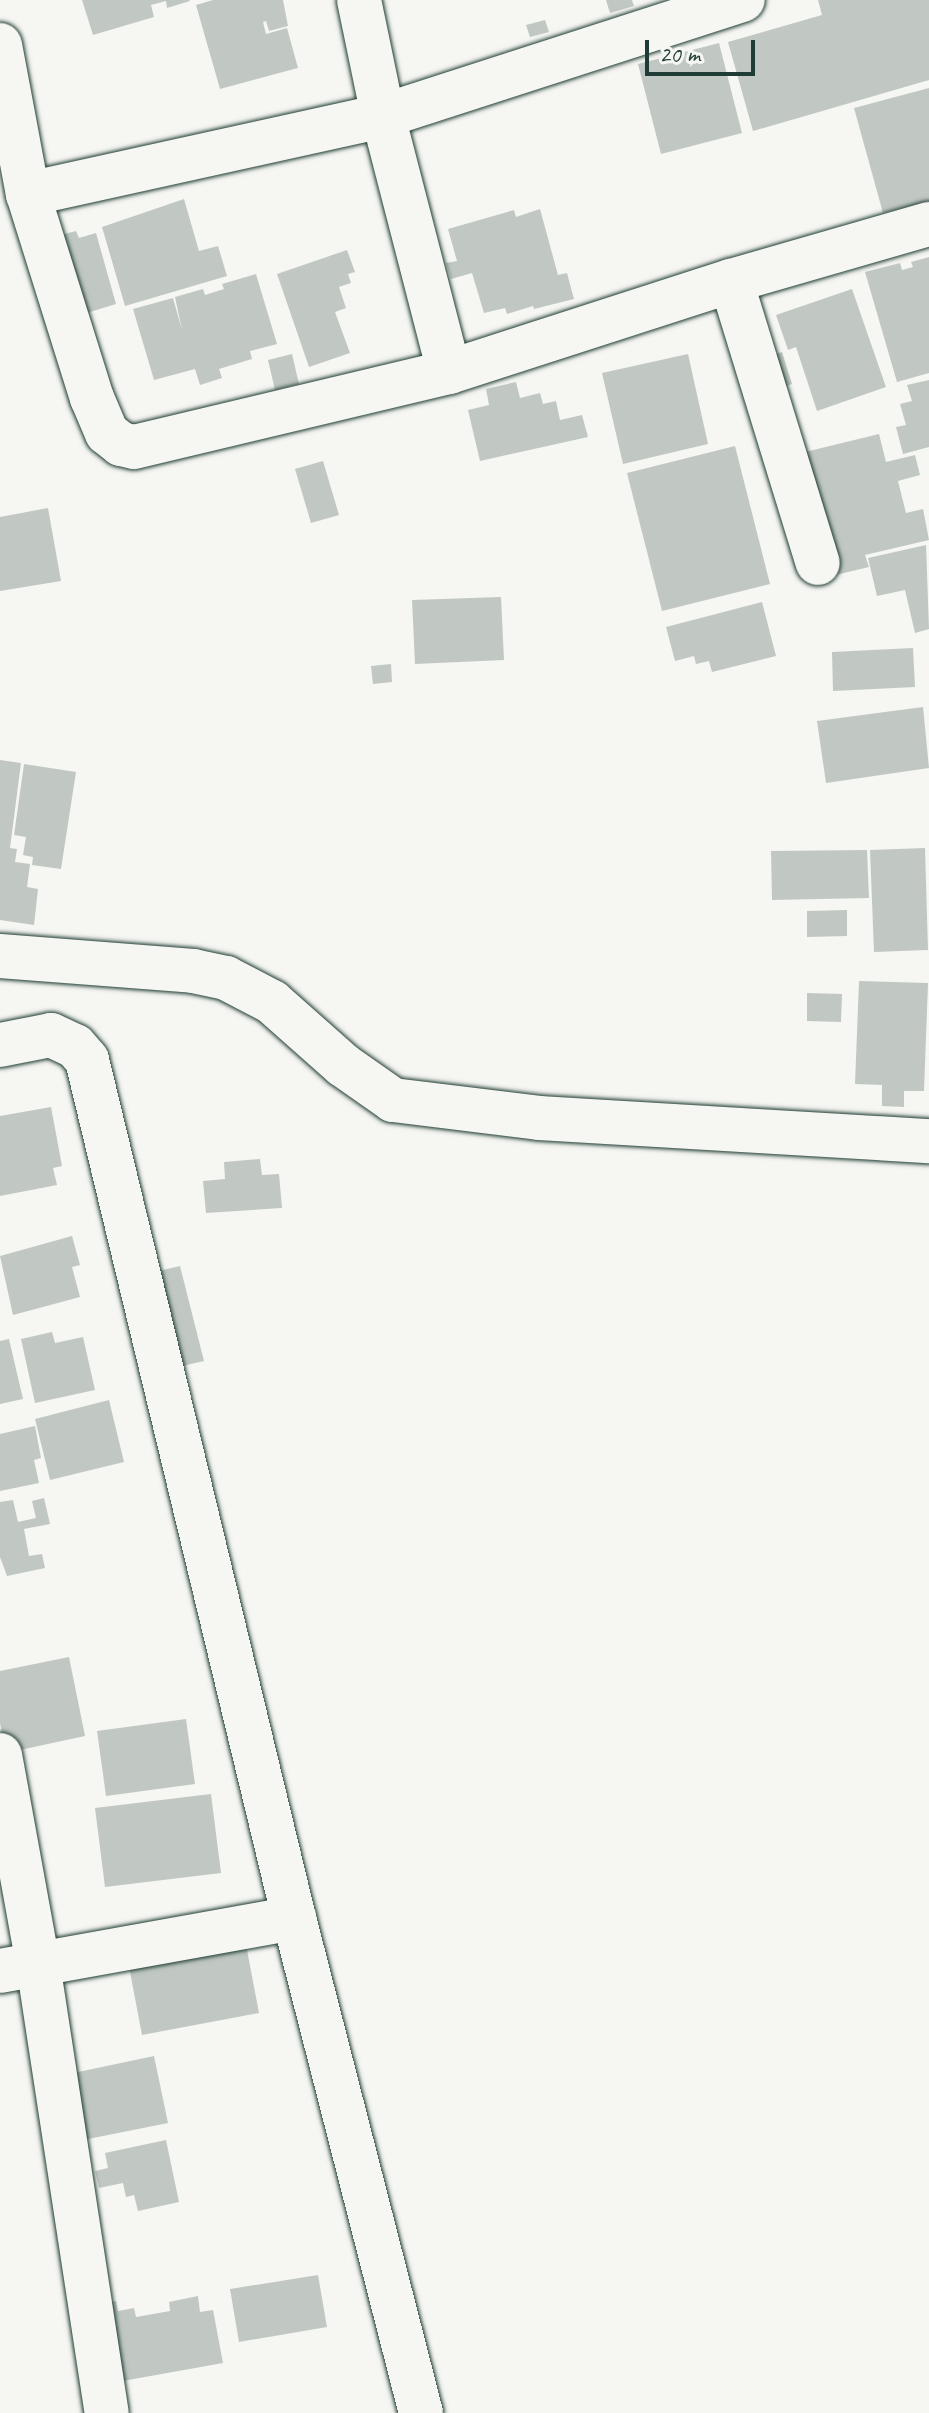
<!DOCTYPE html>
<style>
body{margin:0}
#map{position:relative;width:929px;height:2413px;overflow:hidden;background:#f6f6f2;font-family:Caveat,sans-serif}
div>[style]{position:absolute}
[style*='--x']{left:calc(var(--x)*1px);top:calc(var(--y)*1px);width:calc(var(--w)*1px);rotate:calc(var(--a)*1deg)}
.building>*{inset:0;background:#c1c8c3}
.roads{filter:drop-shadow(0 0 2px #1f3d34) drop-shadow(0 0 2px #1f3d34)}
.minor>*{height:44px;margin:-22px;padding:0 22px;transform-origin:22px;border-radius:22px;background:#f6f6f2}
span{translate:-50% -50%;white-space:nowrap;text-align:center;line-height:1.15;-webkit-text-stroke:8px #f6f6f2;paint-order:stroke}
.scale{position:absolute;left:645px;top:40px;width:110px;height:36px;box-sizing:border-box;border:4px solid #1f3d34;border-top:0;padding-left:10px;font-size:24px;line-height:28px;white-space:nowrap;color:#1f3d34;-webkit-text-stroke:6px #f6f6f2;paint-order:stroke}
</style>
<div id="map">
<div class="building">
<div style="clip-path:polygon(82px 0,189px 0,190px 1px,167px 8px,166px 1px,151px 5px,154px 17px,93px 35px)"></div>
<div style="clip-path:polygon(213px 0,283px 0,288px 26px,269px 31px,266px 21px,263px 22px,266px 34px,287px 28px,298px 68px,220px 89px,196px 5px)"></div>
<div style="clip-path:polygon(606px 0,632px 0,634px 6px,610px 13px)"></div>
<div style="clip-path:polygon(818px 0,929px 0,929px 80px,753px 131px,728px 42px,822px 15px)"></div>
<div style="clip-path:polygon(545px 20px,549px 32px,530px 37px,526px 25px)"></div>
<div style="clip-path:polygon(719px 43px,742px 133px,661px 154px,638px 64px)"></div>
<div style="clip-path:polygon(929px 88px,929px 201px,883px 213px,854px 108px)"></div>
<div style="clip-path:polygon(184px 199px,199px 251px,218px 246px,227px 276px,125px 306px,102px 227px)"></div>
<div style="clip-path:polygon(540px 209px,558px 275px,567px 273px,574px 299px,534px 309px,533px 306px,507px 314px,505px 308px,484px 313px,472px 273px,451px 279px,446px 263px,457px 261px,448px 229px,514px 210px,516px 217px)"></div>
<div style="clip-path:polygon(76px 231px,79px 238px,96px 233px,116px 304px,80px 315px,57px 236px)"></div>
<div style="clip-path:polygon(347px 250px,355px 272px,348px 274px,351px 283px,339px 287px,346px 308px,335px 312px,350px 353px,309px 367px,277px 274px)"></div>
<div style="clip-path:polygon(929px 257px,929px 373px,897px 382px,865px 272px,900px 263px,902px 270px,913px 267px,911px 262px)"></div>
<div style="clip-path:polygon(256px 274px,277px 344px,250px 351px,252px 359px,219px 369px,222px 378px,200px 385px,195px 369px,154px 380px,133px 309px,173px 298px,182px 330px,175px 297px,203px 289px,205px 295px,224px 289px,222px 284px)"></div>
<div style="clip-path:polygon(852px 289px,886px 387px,817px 411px,796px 347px,788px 350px,776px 315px)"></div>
<div style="clip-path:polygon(782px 352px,792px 384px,773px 390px,763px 358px)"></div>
<div style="clip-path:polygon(292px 354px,299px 384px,275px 390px,268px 360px)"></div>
<div style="clip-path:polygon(688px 354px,708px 444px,623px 464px,602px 373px)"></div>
<div style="clip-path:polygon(929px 380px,929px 447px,903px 454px,896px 427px,906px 425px,900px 404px,912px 401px,907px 385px)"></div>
<div style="clip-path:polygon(516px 382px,520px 398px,540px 393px,543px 404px,556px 401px,560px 420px,582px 415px,588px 437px,480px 461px,468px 410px,489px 405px,486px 389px)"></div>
<div style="clip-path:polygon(879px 434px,886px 462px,915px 455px,920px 475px,898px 481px,906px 513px,923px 509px,929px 540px,865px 555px,869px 567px,831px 576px,801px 453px)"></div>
<div style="clip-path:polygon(735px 446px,770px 584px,662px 611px,627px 473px)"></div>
<div style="clip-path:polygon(323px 461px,339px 515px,311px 523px,295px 469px)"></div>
<div style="clip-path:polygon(48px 508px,61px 581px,0 591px,0 517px)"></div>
<div style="clip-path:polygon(926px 545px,929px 629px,915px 633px,905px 590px,877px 596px,868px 558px)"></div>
<div style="clip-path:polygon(501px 597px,504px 660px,415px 664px,412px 600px)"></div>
<div style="clip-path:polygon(762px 602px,776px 656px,712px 672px,709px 661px,696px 664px,694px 656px,675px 661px,666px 627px)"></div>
<div style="clip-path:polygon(913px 648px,915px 687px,833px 691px,832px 652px)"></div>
<div style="clip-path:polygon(391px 664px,392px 682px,373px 684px,371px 666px)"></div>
<div style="clip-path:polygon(923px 707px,929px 768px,826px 783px,817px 721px)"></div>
<div style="clip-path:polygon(0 760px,21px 763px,10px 848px,17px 849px,15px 862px,30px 864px,27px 887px,38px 889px,34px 925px,0 920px)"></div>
<div style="clip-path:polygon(24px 764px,76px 772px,61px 869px,32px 865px,33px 857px,23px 855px,26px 837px,14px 835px)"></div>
<div style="clip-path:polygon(925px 848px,928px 950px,874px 952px,870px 850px)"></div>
<div style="clip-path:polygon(867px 850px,869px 898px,772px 900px,771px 851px)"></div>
<div style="clip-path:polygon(847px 910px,847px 936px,807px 937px,807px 911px)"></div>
<div style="clip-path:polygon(859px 981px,928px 983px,924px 1091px,904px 1091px,904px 1107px,882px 1106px,882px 1085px,855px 1084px)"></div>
<div style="clip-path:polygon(807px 993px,842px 994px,841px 1022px,807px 1021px)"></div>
<div style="clip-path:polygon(51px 1107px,62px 1166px,53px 1168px,57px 1185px,0 1196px,0 1116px)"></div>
<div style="clip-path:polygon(260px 1159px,262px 1175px,279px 1174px,282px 1208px,206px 1213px,203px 1181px,225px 1179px,224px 1162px)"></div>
<div style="clip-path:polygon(72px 1236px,80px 1265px,72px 1267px,80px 1297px,13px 1315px,0 1256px)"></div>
<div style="clip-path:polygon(180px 1266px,204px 1361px,165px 1370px,141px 1275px)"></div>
<div style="clip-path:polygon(52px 1332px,55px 1343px,83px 1337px,95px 1390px,35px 1403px,21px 1339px)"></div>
<div style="clip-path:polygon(9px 1339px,23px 1399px,0 1404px,0 1341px)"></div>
<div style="clip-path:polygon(109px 1400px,124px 1462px,50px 1480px,35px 1419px)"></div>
<div style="clip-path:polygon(35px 1426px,41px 1458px,34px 1460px,39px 1483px,0 1491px,0 1434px)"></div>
<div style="clip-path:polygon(44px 1498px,50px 1524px,24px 1529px,29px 1556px,42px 1554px,45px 1568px,7px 1576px,0 1557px,0 1502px,13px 1500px,18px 1522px,36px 1518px,32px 1501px)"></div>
<div style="clip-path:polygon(69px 1657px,85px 1736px,6px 1753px,0 1723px,0 1671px)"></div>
<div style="clip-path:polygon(186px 1719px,195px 1784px,106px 1796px,97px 1731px)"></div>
<div style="clip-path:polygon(211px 1794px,221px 1873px,105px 1887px,95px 1808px)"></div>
<div style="clip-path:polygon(244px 1934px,259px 2013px,142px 2035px,127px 1956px)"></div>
<div style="clip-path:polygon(154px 2056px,168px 2123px,78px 2141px,64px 2075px)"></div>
<div style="clip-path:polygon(166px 2140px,179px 2202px,138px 2211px,134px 2195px,126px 2197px,123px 2183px,99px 2188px,95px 2171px,108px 2168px,105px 2153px)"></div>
<div style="clip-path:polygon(318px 2275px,327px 2327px,239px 2342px,230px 2289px)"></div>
<div style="clip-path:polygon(198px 2296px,200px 2312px,213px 2310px,223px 2363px,117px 2382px,102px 2304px,116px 2301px,118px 2311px,134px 2308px,136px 2317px,170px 2311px,169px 2302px)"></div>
</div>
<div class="roads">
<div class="minor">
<div style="--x:359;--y:0;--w:118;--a:78.3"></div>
<div style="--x:383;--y:116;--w:264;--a:75.5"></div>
<div style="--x:0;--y:45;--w:152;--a:79.4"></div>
<div style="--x:28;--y:194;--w:214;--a:72.6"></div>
<div style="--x:92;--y:398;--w:38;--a:67"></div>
<div style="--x:107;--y:433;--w:18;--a:38"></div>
<div style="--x:121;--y:444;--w:13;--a:13"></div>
<div style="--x:134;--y:447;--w:324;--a:-13.4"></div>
<div style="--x:449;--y:372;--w:296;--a:-17.9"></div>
<div style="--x:731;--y:281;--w:206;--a:-16.1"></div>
<div style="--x:28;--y:194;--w:363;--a:-12.4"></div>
<div style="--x:383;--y:116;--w:378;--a:-17.9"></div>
<div style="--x:731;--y:281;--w:295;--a:72.9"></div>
<div style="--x:0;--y:956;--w:194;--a:4.4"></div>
<div style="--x:193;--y:971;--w:34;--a:12"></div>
<div style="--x:226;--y:978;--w:52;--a:27.6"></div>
<div style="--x:272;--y:1002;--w:95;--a:41.6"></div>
<div style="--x:343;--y:1065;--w:61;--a:35"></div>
<div style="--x:393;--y:1100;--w:147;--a:7"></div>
<div style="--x:539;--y:1118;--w:391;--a:3.4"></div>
<div style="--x:0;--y:1045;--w:52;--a:-11.1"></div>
<div style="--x:51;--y:1035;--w:26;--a:25"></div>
<div style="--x:75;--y:1046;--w:18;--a:49"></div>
<div style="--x:87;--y:1060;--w:883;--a:76.44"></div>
<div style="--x:294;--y:1918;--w:511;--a:75.61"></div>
<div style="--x:0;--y:1755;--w:212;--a:79.7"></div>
<div style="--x:38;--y:1964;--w:454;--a:81.3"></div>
<div style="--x:0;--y:1971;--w:299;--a:-10.2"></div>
</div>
</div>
<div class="scale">20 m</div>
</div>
